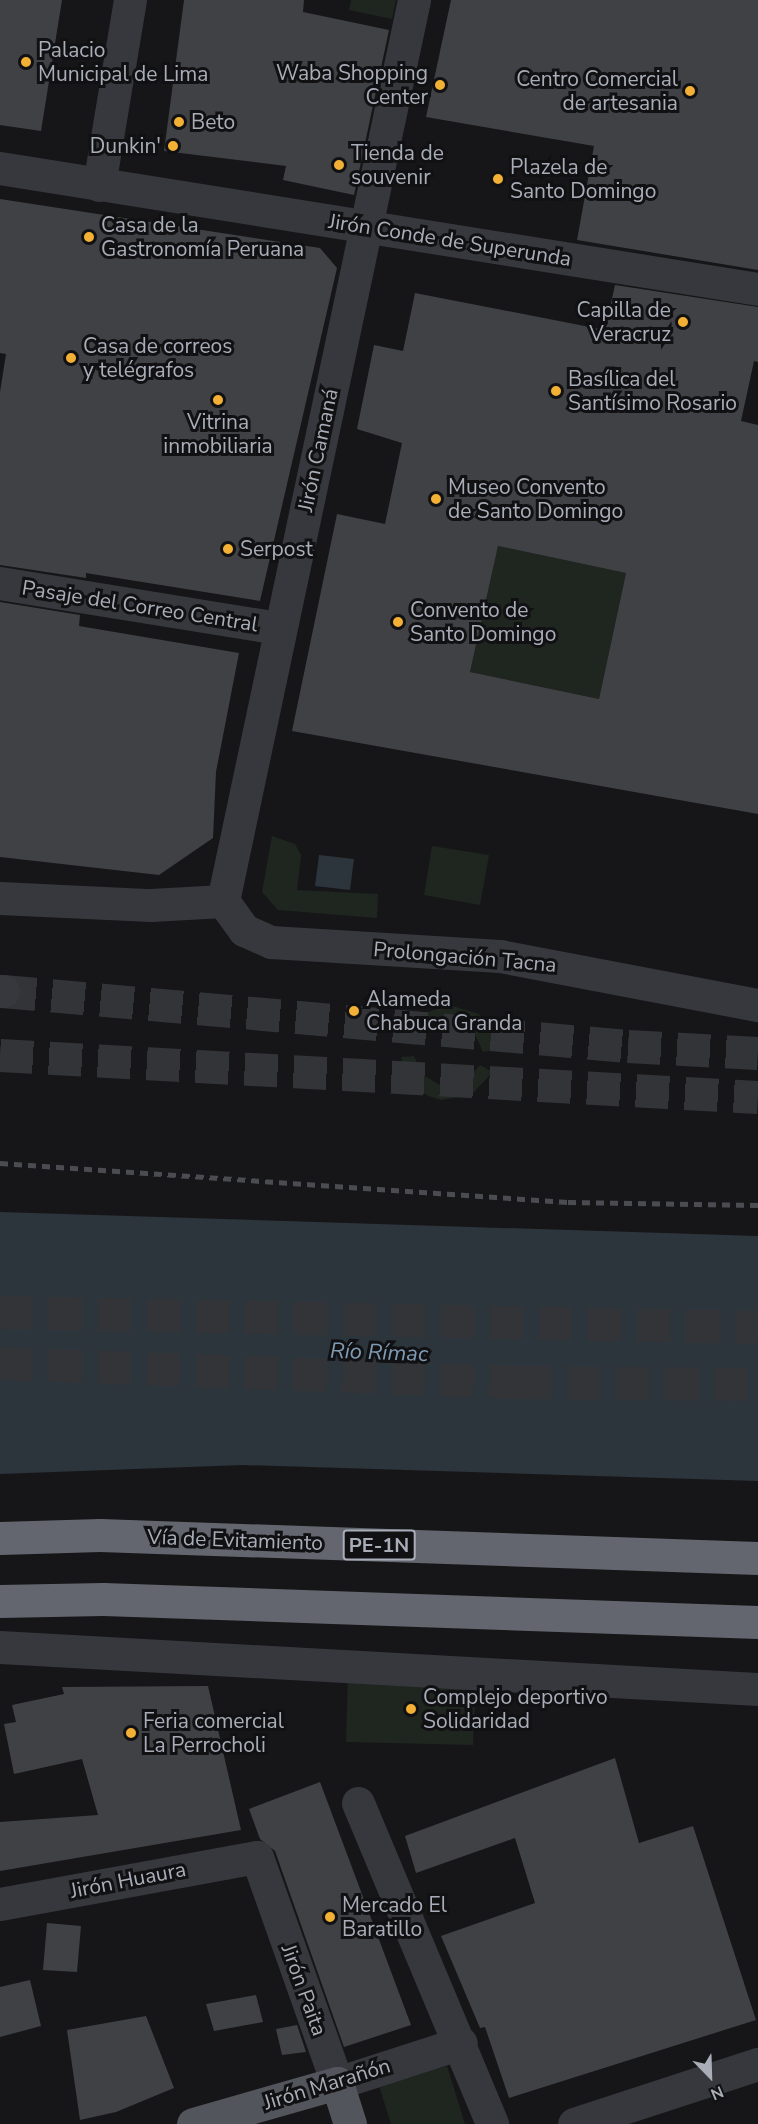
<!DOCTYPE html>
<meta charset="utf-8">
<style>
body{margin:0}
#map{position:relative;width:758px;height:2124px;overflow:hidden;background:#161618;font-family:"Nunito Sans",sans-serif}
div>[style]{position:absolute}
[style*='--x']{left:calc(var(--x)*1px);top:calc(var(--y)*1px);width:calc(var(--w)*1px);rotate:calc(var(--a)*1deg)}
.green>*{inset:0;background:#1e261f}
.water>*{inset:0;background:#2c353c}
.building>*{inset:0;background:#404145}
.minor-tunnel>*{height:33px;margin-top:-16.5px;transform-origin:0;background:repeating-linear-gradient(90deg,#333438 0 33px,transparent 0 49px)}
.highway-tunnel>*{height:33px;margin-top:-16.5px;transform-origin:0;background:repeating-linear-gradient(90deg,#333438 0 33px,transparent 0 49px)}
.minor>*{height:33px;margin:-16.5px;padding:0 16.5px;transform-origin:16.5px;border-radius:16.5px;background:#37383d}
.major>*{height:33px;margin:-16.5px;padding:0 16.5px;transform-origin:16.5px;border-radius:16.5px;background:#53555c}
.highway>*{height:33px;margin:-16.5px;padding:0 16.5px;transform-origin:16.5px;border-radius:16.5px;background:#63666e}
.rail>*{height:4.5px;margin-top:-2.25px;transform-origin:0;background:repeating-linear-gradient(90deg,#4a4c52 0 8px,transparent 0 14px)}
.dots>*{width:16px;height:16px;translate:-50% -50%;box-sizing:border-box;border:3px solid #111113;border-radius:50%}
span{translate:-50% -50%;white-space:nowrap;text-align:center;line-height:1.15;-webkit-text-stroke:6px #111113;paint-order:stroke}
.shield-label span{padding:2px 4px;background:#111113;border:2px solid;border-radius:4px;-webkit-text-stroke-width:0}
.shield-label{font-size:20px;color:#a8adb8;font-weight:700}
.poi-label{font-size:21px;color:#a8adb8}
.left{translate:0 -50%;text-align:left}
.right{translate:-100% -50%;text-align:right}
.street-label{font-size:21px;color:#a8adb8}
.water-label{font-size:22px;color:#7f9bb3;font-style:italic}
.north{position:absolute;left:680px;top:2046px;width:60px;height:60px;-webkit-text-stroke:4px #111113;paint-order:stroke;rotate:157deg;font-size:16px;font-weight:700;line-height:24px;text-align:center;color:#a8adb8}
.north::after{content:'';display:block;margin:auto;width:21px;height:27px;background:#a8adb8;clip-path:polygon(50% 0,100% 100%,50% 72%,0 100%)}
</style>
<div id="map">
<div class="green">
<div style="clip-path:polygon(351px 0,396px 0,392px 19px,349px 10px)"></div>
<div style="clip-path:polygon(498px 546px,626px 573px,599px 699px,470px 672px)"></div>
<div style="clip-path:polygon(272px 836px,295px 844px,301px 855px,297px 890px,378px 894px,377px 918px,278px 910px,262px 892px)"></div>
<div style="clip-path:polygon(432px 846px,489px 855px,480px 905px,424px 895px)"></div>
<div style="clip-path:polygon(449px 1005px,479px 1014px,489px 1026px,496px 1050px,483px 1052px,470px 1024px,448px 1017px,426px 1026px,414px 1045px,403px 1041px,419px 1015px)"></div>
<div style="clip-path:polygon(414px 1056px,423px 1075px,442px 1086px,464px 1083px,480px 1065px,493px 1072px,471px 1095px,441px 1100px,426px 1095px,405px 1072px,401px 1057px)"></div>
<div style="clip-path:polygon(348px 1673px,476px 1677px,473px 1745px,346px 1742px)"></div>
<div style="clip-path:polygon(447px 2066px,465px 2124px,391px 2124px,379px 2086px)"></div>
</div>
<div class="water">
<div style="clip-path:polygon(319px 855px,354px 859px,350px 890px,315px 886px)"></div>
<div style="clip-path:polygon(0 1212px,758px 1236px,758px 1481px,243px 1465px,0 1474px)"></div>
</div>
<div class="building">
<div style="clip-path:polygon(0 0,62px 0,41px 131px,0 125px)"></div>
<div style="clip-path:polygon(184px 0,304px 0,303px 12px,389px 30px,354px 195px,283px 180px,286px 166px,164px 151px)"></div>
<div style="clip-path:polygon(451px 0,758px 0,758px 270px,577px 240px,594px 146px,426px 117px)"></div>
<div style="clip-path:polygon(0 199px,320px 248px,337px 268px,260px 601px,86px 573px,86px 578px,0 565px,0 392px,6px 354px,0 353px)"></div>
<div style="clip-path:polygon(evenodd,615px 285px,758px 307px,758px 362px,754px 361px,741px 421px,758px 425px,758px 814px,292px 731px,337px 514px,385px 524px,402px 443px,357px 429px,374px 345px,403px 351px,415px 293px,605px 330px,615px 285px,498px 546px,626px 573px,599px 699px,470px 672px,498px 546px)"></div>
<div style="clip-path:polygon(0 602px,80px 615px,79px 626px,239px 653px,216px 772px,213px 838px,159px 875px,0 857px)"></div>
<div style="clip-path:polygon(208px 1686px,241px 1830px,0 1871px,0 1822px,98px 1815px,82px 1759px,14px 1774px,4px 1724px,16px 1722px,12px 1705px,64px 1694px,62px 1687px)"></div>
<div style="clip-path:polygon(615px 1758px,639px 1843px,693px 1826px,756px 2020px,509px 2098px,485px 2027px,480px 2028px,441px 1936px,535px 1903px,515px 1838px,416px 1873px,405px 1836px)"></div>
<div style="clip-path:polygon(320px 1782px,411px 2025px,344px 2047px,275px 1851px,260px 1839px,249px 1809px)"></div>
<div style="clip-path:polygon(47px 1923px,81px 1926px,77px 1972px,43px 1970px)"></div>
<div style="clip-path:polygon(30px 1980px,41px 2026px,0 2037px,0 1987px)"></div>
<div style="clip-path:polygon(256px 1995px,263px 2022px,214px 2031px,206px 2004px)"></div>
<div style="clip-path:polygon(146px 2016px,174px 2088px,116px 2112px,80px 2120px,67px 2030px)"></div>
<div style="clip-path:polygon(297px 2025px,306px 2052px,282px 2055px,276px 2029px)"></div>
</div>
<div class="minor-tunnel">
<div style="--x:3;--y:991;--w:627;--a:5.03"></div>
<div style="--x:628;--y:1046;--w:130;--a:3.1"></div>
<div style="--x:0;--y:1055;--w:759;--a:3.17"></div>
</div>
<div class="highway-tunnel">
<div style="--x:0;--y:1312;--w:758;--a:1.13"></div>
<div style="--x:0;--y:1363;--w:518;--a:2.1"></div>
<div style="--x:518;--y:1382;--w:240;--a:0.5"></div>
</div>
<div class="minor">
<div style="--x:414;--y:0;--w:921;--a:101.97"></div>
<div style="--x:223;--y:901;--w:36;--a:54"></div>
<div style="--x:244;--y:930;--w:30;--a:24"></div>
<div style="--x:271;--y:942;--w:229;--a:3.5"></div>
<div style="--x:500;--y:956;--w:263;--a:10.8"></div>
<div style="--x:0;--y:168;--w:768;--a:9.07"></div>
<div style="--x:99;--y:185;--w:188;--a:-80.5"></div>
<div style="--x:0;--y:583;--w:283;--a:9.2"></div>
<div style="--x:0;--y:898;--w:151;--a:2.7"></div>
<div style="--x:151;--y:905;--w:72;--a:-3.2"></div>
<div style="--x:0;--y:991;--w:3;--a:0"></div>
<div style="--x:0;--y:1647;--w:759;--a:3.17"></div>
<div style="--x:358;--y:1803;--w:348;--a:67.3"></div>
<div style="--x:0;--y:1904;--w:261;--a:-10.4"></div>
<div style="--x:257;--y:1857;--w:240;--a:70.5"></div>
<div style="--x:337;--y:2083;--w:130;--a:-17.9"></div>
<div style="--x:574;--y:2124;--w:194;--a:-18.1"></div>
</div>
<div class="major">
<div style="--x:193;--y:2124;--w:150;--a:-15.9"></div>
<div style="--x:337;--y:2083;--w:43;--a:72.4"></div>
</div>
<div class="highway">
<div style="--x:0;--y:1538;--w:100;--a:-1.7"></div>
<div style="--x:100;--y:1535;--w:658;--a:2"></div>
<div style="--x:0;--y:1601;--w:103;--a:-1.1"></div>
<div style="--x:103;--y:1599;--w:655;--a:2.01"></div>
</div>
<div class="rail">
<div style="--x:0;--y:1163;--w:569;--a:3.93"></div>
<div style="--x:568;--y:1202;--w:190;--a:0.9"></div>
</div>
<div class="dots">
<div style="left:26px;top:62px;background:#f2b134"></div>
<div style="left:440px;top:85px;background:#f2b134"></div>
<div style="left:690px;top:91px;background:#f2b134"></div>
<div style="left:179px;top:122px;background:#f2b134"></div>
<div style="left:173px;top:146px;background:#f2b134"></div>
<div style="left:339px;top:165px;background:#f2b134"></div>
<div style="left:498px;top:179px;background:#f2b134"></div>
<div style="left:89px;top:237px;background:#f2b134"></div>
<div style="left:683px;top:322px;background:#f2b134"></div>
<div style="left:71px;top:358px;background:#f2b134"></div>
<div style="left:556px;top:391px;background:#f2b134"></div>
<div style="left:218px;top:400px;background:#f2b134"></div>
<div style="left:436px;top:499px;background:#f2b134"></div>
<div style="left:228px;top:549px;background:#f2b134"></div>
<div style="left:398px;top:622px;background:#f2b134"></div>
<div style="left:354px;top:1011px;background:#f2b134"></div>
<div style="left:411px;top:1709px;background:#f2b134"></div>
<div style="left:131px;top:1733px;background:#f2b134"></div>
<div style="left:330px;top:1917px;background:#f2b134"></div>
</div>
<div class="shield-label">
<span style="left:379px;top:1545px">PE-1N</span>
</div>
<div class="poi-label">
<span class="left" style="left:38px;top:62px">Palacio<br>Municipal de Lima</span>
<span class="right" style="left:428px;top:85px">Waba Shopping<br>Center</span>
<span class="right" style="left:678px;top:91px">Centro Comercial<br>de artesania</span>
<span class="left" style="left:191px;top:122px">Beto</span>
<span class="right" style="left:161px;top:146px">Dunkin'</span>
<span class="left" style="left:351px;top:165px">Tienda de<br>souvenir</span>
<span class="left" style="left:510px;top:179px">Plazela de<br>Santo Domingo</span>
<span class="left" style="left:101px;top:237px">Casa de la<br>Gastronomía Peruana</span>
<span class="right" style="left:671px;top:322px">Capilla de<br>Veracruz</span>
<span class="left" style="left:83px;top:358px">Casa de correos<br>y telégrafos</span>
<span class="left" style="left:568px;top:391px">Basílica del<br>Santísimo Rosario</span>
<span style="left:218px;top:434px">Vitrina<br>inmobiliaria</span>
<span class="left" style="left:448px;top:499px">Museo Convento<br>de Santo Domingo</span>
<span class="left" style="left:240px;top:549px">Serpost</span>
<span class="left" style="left:410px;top:622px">Convento de<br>Santo Domingo</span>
<span class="left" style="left:366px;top:1011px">Alameda<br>Chabuca Granda</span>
<span class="left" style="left:423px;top:1709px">Complejo deportivo<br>Solidaridad</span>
<span class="left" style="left:143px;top:1733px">Feria comercial<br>La Perrocholi</span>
<span class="left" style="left:342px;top:1917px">Mercado El<br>Baratillo</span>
</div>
<div class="street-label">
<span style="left:450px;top:240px;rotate:9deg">Jirón Conde de Superunda</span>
<span style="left:318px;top:450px;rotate:-78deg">Jirón Camaná</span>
<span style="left:140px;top:606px;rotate:9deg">Pasaje del Correo Central</span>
<span style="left:465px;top:957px;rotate:5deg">Prolongación Tacna</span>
<span style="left:235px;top:1540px;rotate:2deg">Vía de Evitamiento</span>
<span style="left:128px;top:1880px;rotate:-11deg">Jirón Huaura</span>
<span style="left:304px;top:1990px;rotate:70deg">Jirón Paita</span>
<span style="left:327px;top:2084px;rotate:-17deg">Jirón Marañón</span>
</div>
<div class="water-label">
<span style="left:379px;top:1353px;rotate:2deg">Río Rímac</span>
</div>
<div class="north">N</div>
</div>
